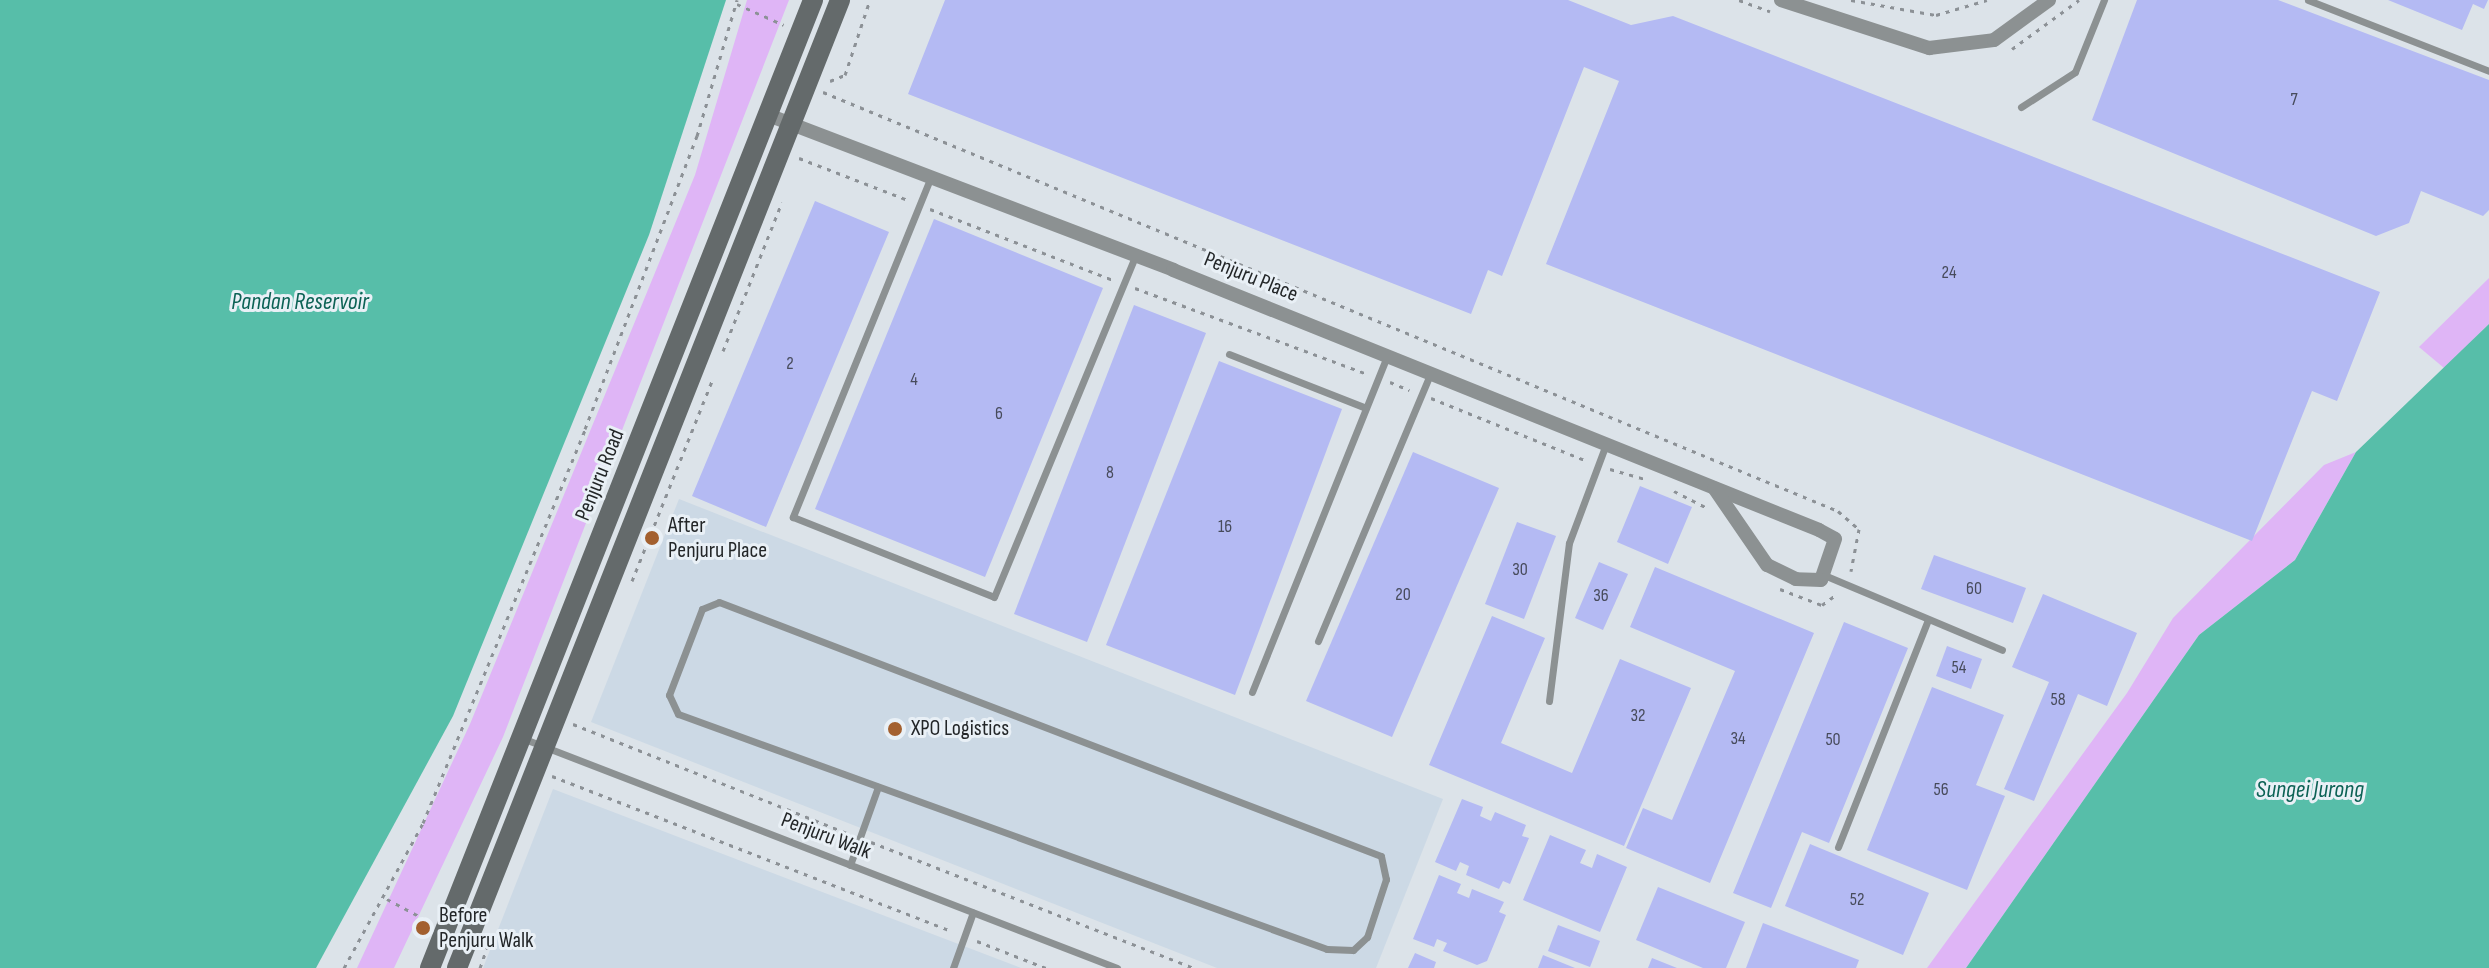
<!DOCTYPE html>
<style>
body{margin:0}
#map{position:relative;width:2489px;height:968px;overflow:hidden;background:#dce3e9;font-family:"Sofia Sans Condensed",sans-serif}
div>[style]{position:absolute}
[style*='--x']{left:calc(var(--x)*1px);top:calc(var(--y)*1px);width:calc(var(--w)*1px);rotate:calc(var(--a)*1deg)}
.built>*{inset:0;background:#ccd9e5}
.green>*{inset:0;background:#dfb5f6}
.water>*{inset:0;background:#57bea9}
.building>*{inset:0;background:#b4baf3}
.path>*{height:3px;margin-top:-1.5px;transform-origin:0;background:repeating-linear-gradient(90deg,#8c9196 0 4px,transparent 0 10px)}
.lane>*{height:7px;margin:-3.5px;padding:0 3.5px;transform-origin:3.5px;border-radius:3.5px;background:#8c9192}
.street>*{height:14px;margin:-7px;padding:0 7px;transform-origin:7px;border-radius:7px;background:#8c9192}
.secondary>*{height:20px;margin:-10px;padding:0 10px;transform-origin:10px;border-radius:10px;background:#646a6b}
.dots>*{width:22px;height:22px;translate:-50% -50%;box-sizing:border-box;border:4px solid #e9f0f6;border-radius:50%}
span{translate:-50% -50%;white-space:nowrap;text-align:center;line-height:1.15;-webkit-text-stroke:6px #e9f0f6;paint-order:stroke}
.number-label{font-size:18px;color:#474b5b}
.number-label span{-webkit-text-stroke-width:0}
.street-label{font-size:22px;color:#232628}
.poi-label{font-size:22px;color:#232628}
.left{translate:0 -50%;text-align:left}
.water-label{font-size:24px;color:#0c6255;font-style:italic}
</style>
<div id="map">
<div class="built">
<div style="clip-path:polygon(679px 499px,1443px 799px,1376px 968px,1217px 968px,591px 722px)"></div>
<div style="clip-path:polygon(553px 789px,1021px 968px,483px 968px)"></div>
</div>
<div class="green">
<div style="clip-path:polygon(747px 0,789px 0,503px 737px,394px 968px,357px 968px,470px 724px,695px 175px)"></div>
<div style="clip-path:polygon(2489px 278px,2489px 324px,2444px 368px,2419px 347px)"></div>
<div style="clip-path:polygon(2356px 452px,2295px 560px,2199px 635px,1966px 968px,1927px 968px,2127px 693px,2173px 618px,2324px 465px)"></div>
</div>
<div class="water">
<div style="clip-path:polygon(0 0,726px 0,649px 235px,453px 716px,316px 968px,0 968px)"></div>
<div style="clip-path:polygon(2489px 324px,2489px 968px,1966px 968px,2199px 635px,2295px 560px,2356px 452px)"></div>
</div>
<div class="building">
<div style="clip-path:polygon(945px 0,1568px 0,1631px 25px,1673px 16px,2380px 292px,2337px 401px,2312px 391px,2252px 541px,1546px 264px,1619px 81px,1584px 67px,1502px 276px,1488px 270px,1471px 314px,908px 94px)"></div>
<div style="clip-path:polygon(2137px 0,2278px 0,2489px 80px,2489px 210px,2483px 216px,2421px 191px,2409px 223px,2376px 236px,2092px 120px)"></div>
<div style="clip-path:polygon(2388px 0,2488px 0,2484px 9px,2473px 4px,2462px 30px)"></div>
<div style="clip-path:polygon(815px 201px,889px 232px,766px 527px,692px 496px)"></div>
<div style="clip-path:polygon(934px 219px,1103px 288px,985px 577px,815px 509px)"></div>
<div style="clip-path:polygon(1134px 305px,1206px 333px,1087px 642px,1014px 614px)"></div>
<div style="clip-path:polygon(1219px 361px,1342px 409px,1235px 695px,1106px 645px)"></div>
<div style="clip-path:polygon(1413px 452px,1499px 488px,1392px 737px,1306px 701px)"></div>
<div style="clip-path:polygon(1640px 486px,1692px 507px,1668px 564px,1617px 542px)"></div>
<div style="clip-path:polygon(1517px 522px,1556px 536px,1524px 619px,1485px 604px)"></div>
<div style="clip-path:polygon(1934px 555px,2026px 588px,2013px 623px,1921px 589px)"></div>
<div style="clip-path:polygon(1599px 562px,1628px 574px,1603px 630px,1575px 618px)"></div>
<div style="clip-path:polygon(1655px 567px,1814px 633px,1710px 883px,1626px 848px,1643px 808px,1672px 820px,1735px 671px,1630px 627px)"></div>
<div style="clip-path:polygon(2043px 594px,2137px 633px,2107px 706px,2078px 694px,2034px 801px,2004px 789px,2049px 682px,2012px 667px)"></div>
<div style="clip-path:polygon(1492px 616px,1545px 638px,1501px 743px,1572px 773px,1620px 659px,1691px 688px,1624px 846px,1429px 765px)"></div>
<div style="clip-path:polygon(1844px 622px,1908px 648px,1829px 843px,1802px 832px,1771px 908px,1733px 893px)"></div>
<div style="clip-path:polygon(1947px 646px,1982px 659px,1971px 689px,1936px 676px)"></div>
<div style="clip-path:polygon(1932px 687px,2004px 715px,1976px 785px,2005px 796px,1967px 890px,1867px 850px)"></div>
<div style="clip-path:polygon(1462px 799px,1483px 807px,1480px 816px,1491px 821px,1495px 812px,1526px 825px,1522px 836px,1529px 838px,1510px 884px,1503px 881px,1499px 889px,1466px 875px,1469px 866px,1460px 862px,1456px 871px,1435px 862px)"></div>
<div style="clip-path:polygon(1550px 835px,1586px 850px,1580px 863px,1592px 868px,1597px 854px,1627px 867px,1600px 932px,1523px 900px)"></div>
<div style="clip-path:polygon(1810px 844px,1929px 893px,1903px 955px,1785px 906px)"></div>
<div style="clip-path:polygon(1439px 875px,1461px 884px,1457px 893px,1469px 898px,1472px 889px,1504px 902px,1499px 912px,1506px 915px,1487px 961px,1477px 965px,1443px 951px,1447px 943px,1437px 939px,1434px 947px,1413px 939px)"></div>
<div style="clip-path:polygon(1658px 887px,1745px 922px,1726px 968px,1703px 968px,1636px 940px)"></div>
<div style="clip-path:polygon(1763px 923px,1859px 960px,1856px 968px,1746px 968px)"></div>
<div style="clip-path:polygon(1558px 925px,1600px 941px,1590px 967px,1548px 951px)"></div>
<div style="clip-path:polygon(1415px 953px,1436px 962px,1434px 968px,1408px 968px)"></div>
<div style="clip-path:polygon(1543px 955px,1575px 968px,1538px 968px)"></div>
<div style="clip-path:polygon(1652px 958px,1677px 968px,1648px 968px)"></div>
</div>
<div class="path">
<div style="--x:1739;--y:0;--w:33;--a:20"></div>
<div style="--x:1851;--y:0;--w:86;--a:10"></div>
<div style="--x:1936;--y:15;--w:53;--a:-16.4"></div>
<div style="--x:737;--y:4;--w:51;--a:24.1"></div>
<div style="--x:2012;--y:49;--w:83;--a:-36.2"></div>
<div style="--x:830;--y:81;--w:16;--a:-22"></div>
<div style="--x:845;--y:75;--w:79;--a:-71.6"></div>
<div style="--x:823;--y:92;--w:1098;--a:22.43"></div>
<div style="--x:1838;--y:511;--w:28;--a:41"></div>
<div style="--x:1859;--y:529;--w:43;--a:100.8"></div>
<div style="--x:799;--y:158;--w:117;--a:21.1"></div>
<div style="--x:930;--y:209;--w:196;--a:21.2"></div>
<div style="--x:1135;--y:288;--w:248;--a:20.3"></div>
<div style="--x:723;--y:351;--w:160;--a:-68.4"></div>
<div style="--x:1390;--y:382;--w:21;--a:23"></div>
<div style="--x:1431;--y:398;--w:168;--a:22"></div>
<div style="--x:1610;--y:469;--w:36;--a:16"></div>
<div style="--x:1674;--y:491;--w:36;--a:27"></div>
<div style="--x:632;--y:581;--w:215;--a:-68.2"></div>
<div style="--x:1780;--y:589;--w:45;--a:20.9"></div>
<div style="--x:1822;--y:605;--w:19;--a:-36"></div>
<div style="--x:573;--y:724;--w:297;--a:21.7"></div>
<div style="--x:552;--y:776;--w:428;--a:21.2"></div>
<div style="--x:871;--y:842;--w:347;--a:21.3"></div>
<div style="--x:387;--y:899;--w:49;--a:28.1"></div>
<div style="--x:977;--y:941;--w:74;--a:21.4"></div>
<div style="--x:344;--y:968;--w:165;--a:-61.4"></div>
<div style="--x:423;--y:823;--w:426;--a:-67.6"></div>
<div style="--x:585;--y:429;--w:314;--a:-69.1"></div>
<div style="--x:697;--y:136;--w:142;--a:-73.6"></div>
<div style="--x:480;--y:968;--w:24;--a:-71"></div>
</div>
<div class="lane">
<div style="--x:2308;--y:0;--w:194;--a:21.4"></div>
<div style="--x:2021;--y:107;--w:64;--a:-32.9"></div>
<div style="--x:2075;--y:72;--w:78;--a:-68.1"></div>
<div style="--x:930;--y:179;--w:365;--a:112.1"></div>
<div style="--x:793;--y:517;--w:216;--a:21.7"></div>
<div style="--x:994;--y:597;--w:369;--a:-67.5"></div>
<div style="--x:1229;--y:354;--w:147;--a:21.5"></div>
<div style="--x:1824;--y:575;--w:193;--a:22.8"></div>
<div style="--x:719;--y:602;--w:709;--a:20.99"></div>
<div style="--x:1381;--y:856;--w:24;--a:78"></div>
<div style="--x:1386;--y:879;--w:61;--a:108.1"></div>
<div style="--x:1367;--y:937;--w:19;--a:137"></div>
<div style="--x:1353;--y:950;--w:26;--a:-178"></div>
<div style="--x:1327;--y:949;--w:690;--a:-160.09"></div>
<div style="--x:678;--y:714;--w:21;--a:-115"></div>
<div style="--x:669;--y:695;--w:92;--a:-69"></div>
<div style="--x:702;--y:609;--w:18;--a:-22"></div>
<div style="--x:1318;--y:641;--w:290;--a:-67.2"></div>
<div style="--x:1252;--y:692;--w:362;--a:-68.1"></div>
<div style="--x:1549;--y:701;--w:159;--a:-82.8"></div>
<div style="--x:1569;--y:543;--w:106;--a:-69.5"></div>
<div style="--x:522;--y:738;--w:638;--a:21.13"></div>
<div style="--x:1838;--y:847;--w:244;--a:-68.4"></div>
<div style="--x:850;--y:865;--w:83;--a:-70.3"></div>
<div style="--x:953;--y:968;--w:59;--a:-70.3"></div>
</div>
<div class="street">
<div style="--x:1781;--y:0;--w:156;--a:18"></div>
<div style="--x:1929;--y:48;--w:65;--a:-7"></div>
<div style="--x:1994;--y:40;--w:68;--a:-36"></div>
<div style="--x:768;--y:115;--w:434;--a:20.9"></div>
<div style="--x:1173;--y:270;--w:696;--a:21.92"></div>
<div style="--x:1819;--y:530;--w:18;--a:29"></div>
<div style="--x:1835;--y:539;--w:43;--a:108.9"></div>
<div style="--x:1821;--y:580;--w:25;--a:-178"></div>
<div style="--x:1796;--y:579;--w:32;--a:-154"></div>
<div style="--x:1767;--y:565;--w:93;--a:-124.5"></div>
</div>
<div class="secondary">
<div style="--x:430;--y:968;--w:1041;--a:-68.41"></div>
<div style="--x:457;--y:968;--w:1041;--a:-68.41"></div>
</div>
<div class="dots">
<div style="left:652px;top:538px;background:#a3602f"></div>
<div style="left:895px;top:729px;background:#a3602f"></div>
<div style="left:423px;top:928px;background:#a3602f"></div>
</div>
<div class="number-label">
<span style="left:2294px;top:100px">7</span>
<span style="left:1949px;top:273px">24</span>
<span style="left:790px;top:364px">2</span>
<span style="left:914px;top:380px">4</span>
<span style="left:999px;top:414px">6</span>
<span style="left:1110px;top:473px">8</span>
<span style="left:1225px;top:527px">16</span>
<span style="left:1520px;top:570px">30</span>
<span style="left:1974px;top:589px">60</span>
<span style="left:1403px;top:595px">20</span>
<span style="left:1601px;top:596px">36</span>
<span style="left:1959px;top:668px">54</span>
<span style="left:2058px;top:700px">58</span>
<span style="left:1638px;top:716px">32</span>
<span style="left:1738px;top:739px">34</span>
<span style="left:1833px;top:740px">50</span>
<span style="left:1941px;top:790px">56</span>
<span style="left:1857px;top:900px">52</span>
</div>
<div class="street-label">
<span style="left:1251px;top:277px;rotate:22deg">Penjuru Place</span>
<span style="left:600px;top:475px;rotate:-68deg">Penjuru Road</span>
<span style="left:826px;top:836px;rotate:21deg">Penjuru Walk</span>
</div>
<div class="poi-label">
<span class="left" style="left:668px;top:538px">After<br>Penjuru Place</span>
<span class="left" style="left:911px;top:729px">XPO Logistics</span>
<span class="left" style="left:439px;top:928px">Before<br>Penjuru Walk</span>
</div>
<div class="water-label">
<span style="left:300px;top:302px">Pandan Reservoir</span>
<span style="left:2310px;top:790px">Sungei Jurong</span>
</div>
</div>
